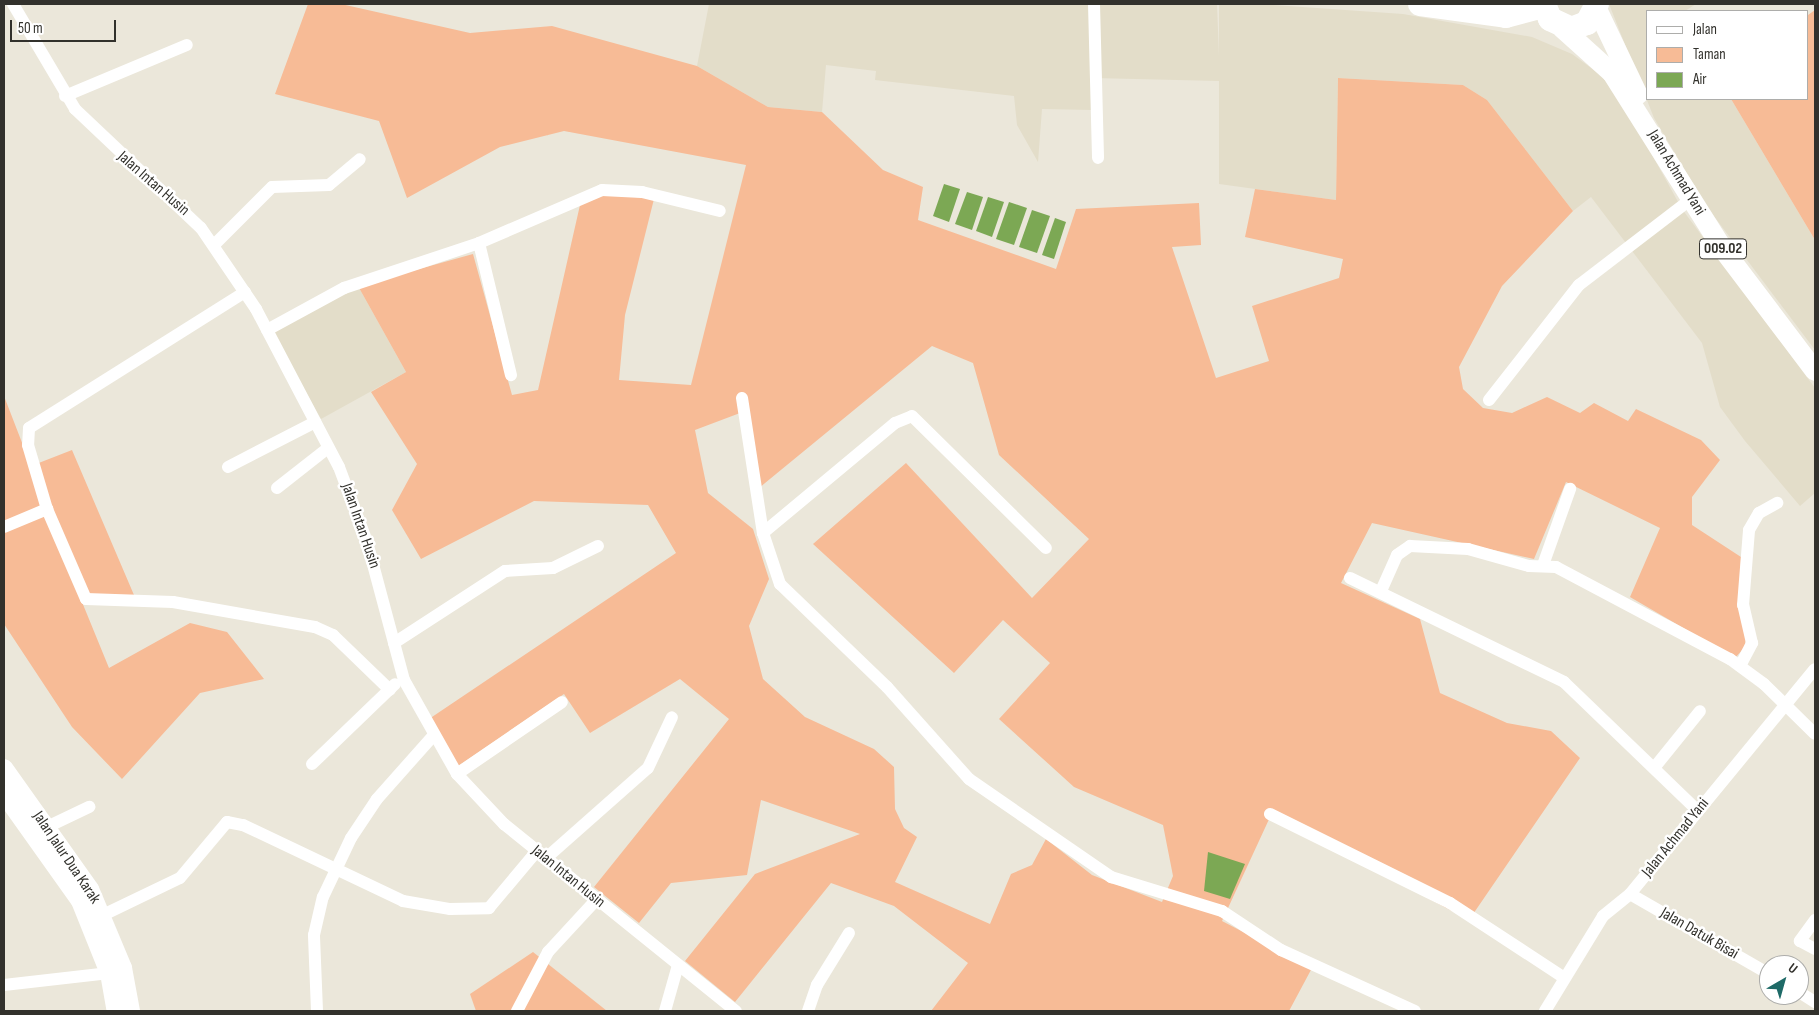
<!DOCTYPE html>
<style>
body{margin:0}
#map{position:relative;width:1819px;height:1015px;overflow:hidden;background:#ebe7da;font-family:"Sofia Sans Condensed",sans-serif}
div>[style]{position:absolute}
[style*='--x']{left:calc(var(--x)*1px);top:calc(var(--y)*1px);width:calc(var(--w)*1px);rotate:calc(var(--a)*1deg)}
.built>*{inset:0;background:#e3ddc9}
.green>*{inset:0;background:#f7bb96}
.water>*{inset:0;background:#7ca854}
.street>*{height:12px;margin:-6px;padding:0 6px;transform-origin:6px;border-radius:6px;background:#fff}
.secondary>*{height:18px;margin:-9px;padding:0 9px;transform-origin:9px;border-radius:9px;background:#fff}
.primary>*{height:20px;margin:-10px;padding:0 10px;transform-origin:10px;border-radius:10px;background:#fff}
.highway>*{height:24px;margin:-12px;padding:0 12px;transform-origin:12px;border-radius:12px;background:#fff}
span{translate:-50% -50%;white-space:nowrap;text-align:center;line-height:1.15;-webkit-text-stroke:5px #fff;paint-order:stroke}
.shield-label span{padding:1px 4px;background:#fff;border:1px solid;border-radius:4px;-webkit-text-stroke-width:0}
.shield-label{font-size:15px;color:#32312c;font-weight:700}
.street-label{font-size:16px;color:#32312c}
.frame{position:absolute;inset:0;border:5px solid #32312c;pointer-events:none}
.legend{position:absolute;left:1646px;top:10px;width:162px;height:90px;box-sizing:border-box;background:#fff;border:1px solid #adadab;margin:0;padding:6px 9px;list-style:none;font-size:15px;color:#32312c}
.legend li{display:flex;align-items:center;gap:10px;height:25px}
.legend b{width:25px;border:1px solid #adadab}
.north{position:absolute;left:1759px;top:955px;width:50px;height:50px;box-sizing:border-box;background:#fff;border:1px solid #adadab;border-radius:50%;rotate:38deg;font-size:14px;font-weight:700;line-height:20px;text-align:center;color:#32312c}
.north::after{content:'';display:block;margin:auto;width:18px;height:22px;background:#1e6a67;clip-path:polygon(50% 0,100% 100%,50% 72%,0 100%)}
.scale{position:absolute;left:10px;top:20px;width:106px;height:22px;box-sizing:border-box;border:2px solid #32312c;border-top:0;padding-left:6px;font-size:15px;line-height:18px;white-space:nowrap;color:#32312c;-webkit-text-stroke:4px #fff;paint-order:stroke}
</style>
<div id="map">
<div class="built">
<div style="clip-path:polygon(709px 4px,1217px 4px,1219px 56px,1219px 4px,1260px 4px,1403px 14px,1532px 37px,1572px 54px,1613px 84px,1682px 209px,1815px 388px,1815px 493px,1800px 506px,1745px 441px,1720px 407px,1702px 343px,1591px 197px,1573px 211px,1487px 100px,1463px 85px,1338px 78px,1336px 200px,1219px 184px,1219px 81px,1093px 78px,1092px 110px,1042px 109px,1038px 162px,1017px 125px,1014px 96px,875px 80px,876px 71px,826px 65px,822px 112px,768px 107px,697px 66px)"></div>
<div style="clip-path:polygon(1609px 4px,1696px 4px,1685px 11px,1648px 11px,1648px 99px,1731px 99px,1815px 240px,1815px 350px,1707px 207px,1654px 118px)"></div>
<div style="clip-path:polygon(358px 286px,406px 372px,321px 419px,273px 333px)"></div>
</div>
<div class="green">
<div style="clip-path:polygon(evenodd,308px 4px,341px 4px,470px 33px,552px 26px,697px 66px,768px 107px,822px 112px,883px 170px,923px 187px,918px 220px,1056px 269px,1076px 209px,1199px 203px,1201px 245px,1172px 247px,1216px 378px,1269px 361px,1252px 306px,1339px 278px,1343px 259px,1245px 237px,1255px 189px,1336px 200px,1338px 78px,1463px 85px,1487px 100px,1573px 211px,1502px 286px,1459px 367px,1463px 389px,1483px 408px,1512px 413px,1547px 397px,1580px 413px,1594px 403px,1628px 421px,1636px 409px,1701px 440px,1720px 460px,1692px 497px,1692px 525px,1741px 557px,1739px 611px,1748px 631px,1744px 648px,1735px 658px,1630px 597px,1660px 528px,1566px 482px,1534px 559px,1372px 523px,1341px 583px,1420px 619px,1440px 693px,1507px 723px,1551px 731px,1580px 758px,1469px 920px,1271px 815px,1222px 921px,1312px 968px,1289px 1011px,931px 1011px,968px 963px,894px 906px,831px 883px,735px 1002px,685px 961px,755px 874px,860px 834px,761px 800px,747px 875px,671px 883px,639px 923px,594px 887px,729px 719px,680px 679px,590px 733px,564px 694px,458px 766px,429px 719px,676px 553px,648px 505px,534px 501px,421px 559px,392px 510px,417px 464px,371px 392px,406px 372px,358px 286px,473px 254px,512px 395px,538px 390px,580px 205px,606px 194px,654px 199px,625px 315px,619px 380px,691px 385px,746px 165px,564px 131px,500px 147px,407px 198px,379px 121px,275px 94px,308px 4px,932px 346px,973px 363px,999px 455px,1089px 539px,1032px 598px,906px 463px,813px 544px,954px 673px,1003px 620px,1050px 663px,999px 719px,1074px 787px,1163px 825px,1173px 876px,1162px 902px,1092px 875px,1046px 839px,1032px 865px,1011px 874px,990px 924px,895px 882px,917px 837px,904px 828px,895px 809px,894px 767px,874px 749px,805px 717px,763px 679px,749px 626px,769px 579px,753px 529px,708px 493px,695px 430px,748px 410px,759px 488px,932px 346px)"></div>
<div style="clip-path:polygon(1815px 10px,1815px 240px,1731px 99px,1808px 99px,1808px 15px)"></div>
<div style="clip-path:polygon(4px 396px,31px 466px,72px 450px,137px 602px,82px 602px,109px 668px,190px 623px,227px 632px,264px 679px,200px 693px,122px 779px,72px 727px,4px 624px)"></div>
<div style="clip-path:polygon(533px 952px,607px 1011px,476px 1011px,470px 994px)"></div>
</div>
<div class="water">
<div style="clip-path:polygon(944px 184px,960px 189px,949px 222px,933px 216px)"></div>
<div style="clip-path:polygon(967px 192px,983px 197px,972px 230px,955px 224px)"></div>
<div style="clip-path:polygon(988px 197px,1004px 202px,992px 237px,976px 231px)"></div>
<div style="clip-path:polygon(1009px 202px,1027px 208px,1014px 245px,996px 239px)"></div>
<div style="clip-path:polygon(1032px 210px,1050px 216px,1037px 253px,1019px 247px)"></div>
<div style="clip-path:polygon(1055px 218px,1066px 222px,1054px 259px,1042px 255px)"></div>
<div style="clip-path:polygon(1208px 852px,1245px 864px,1230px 899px,1204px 891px)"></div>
</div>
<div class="street">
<div style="--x:13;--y:4;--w:122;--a:59.4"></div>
<div style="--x:75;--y:109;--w:173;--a:43.4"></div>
<div style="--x:201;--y:228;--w:98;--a:55.8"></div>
<div style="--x:256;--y:309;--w:178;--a:62.3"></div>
<div style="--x:339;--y:467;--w:80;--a:69.5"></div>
<div style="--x:367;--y:542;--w:143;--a:75"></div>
<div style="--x:404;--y:680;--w:108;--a:60.6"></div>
<div style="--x:457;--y:774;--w:69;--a:46.8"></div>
<div style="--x:504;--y:824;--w:298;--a:38.9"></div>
<div style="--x:1094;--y:4;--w:154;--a:88.5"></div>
<div style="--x:65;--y:96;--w:132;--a:-22.7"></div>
<div style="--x:479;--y:243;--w:136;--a:76.4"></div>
<div style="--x:214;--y:245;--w:82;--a:-45"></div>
<div style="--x:272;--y:187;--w:57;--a:-2"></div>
<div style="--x:329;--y:185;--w:40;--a:-40"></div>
<div style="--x:245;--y:292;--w:255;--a:147.8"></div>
<div style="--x:29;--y:428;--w:17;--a:93"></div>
<div style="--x:28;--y:445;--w:67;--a:73.5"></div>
<div style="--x:47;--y:509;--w:98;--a:66.6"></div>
<div style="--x:86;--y:599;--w:87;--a:2"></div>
<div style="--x:173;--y:602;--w:144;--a:10"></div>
<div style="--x:315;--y:627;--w:20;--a:24"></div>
<div style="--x:333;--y:635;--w:79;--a:44"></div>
<div style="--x:267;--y:330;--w:88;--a:-28.6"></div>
<div style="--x:344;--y:288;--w:142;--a:-18.4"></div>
<div style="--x:479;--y:243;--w:134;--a:-23.3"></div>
<div style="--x:602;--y:190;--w:40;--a:2.9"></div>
<div style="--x:642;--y:192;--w:80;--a:13.7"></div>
<div style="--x:742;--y:398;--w:137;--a:81.2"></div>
<div style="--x:763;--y:533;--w:54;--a:71.6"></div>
<div style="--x:780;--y:584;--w:149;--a:43.9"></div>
<div style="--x:887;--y:687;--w:123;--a:48.3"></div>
<div style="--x:969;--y:779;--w:173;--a:34.6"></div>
<div style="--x:1111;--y:877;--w:116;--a:17"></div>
<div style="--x:1222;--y:911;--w:71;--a:33.5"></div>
<div style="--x:1281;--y:950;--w:147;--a:24.5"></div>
<div style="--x:1489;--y:400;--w:146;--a:-52"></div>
<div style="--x:1579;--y:285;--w:141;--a:-37.5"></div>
<div style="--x:228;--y:467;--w:98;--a:-27.3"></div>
<div style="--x:277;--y:488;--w:65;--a:-38.1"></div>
<div style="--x:4;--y:527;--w:47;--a:-22.7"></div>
<div style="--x:763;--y:533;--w:172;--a:-39.8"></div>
<div style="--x:895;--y:423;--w:18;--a:-22"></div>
<div style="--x:912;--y:416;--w:188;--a:44.6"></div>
<div style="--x:1543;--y:565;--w:81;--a:-70.4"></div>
<div style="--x:1350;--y:578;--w:238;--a:25.9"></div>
<div style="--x:1564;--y:682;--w:186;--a:43.9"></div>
<div style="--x:1381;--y:591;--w:39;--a:-66"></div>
<div style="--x:1397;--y:555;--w:16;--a:-35"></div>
<div style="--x:1410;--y:546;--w:58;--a:3"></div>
<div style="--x:1468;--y:549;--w:63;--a:15.6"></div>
<div style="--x:1529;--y:566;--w:27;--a:2"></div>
<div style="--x:1556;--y:567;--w:197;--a:27.9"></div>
<div style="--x:1730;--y:659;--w:42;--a:36.3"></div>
<div style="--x:1764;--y:684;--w:71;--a:44.4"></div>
<div style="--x:394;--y:643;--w:132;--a:-33"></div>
<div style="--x:505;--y:571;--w:48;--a:-3.6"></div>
<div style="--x:553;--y:568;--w:50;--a:-26.1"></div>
<div style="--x:1740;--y:666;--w:26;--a:-62"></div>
<div style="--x:1752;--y:643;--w:39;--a:-103"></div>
<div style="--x:1743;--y:605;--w:75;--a:-85.4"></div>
<div style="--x:1749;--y:530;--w:20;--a:-60"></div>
<div style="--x:1759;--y:513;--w:21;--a:-29"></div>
<div style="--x:312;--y:764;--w:115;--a:-43.9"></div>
<div style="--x:1654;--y:768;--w:73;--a:-51.1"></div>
<div style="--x:457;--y:774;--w:127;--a:-34.4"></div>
<div style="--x:1270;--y:814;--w:201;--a:26.3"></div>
<div style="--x:1450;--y:903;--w:135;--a:33.2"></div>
<div style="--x:47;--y:827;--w:47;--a:-25.5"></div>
<div style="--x:545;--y:859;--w:137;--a:-41.5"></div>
<div style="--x:648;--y:768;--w:56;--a:-64.8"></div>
<div style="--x:1630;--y:894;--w:160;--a:29.9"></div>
<div style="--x:103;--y:915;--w:85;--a:-25.7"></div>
<div style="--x:180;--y:878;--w:73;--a:-50"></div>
<div style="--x:227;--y:822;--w:16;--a:11"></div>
<div style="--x:243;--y:825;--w:177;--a:25.4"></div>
<div style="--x:403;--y:901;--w:48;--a:9.7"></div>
<div style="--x:450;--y:909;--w:39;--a:-1"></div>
<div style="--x:489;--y:908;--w:73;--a:-50"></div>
<div style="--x:1815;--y:920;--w:26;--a:126"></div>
<div style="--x:1800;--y:941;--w:17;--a:28"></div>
<div style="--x:4;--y:985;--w:106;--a:-6.5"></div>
<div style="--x:1799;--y:992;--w:19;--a:32"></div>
<div style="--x:317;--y:1011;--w:76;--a:-92.3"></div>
<div style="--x:314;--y:935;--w:39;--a:-77"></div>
<div style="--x:323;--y:897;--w:65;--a:-64.6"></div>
<div style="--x:351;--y:838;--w:47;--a:-56.3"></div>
<div style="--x:377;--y:799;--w:84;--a:-48.4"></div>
<div style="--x:517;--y:1011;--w:67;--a:-62.3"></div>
<div style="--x:548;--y:952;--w:71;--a:-47.3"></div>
<div style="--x:665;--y:1011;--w:48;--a:-74.2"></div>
<div style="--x:808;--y:1011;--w:28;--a:-71"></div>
<div style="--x:817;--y:985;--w:61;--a:-58.4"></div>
<div style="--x:1545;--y:1011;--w:111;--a:-58.6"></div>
<div style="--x:1603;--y:916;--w:35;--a:-39"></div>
<div style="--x:1630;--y:894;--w:291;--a:-50.6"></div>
</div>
<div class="secondary">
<div style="--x:4;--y:768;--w:148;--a:54.6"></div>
<div style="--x:90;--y:889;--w:86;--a:67.3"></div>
<div style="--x:123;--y:968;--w:44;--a:79.5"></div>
<div style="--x:4;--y:794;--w:131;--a:54.6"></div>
<div style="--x:80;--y:901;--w:78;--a:68.1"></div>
<div style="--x:109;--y:973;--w:39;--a:80"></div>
</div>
<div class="primary">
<div style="--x:1597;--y:9;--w:95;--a:64.5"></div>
<div style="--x:1562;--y:28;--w:67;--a:42"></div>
<div style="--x:1612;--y:73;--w:207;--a:57.8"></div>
<div style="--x:1722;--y:248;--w:154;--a:52.9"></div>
</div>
<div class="highway">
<div style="--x:1420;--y:4;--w:87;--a:7.9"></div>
<div style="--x:1506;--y:16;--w:39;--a:-15"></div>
<div style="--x:1544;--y:4;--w:16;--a:68"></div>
<div style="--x:1550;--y:19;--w:23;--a:25"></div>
<div style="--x:1571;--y:29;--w:17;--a:-21"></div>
<div style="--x:1587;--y:23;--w:21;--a:-62"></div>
</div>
<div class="shield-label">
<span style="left:1723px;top:249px">009.02</span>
</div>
<div class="street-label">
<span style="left:1676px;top:173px;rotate:59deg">Jalan Achmad Yani</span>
<span style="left:153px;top:184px;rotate:41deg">Jalan Intan Husin</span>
<span style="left:360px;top:526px;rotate:71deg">Jalan Intan Husin</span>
<span style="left:1676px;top:838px;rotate:-51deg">Jalan Achmad Yani</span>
<span style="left:66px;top:858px;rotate:56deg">Jalan Jalur Dua Karak</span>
<span style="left:568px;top:877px;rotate:39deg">Jalan Intan Husin</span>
<span style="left:1699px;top:934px;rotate:30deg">Jalan Datuk Bisai</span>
</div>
<div class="frame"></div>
<ul class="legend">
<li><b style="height:6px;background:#fff"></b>Jalan</li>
<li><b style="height:14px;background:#f7bb96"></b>Taman</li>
<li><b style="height:14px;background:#7ca854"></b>Air</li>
</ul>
<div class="north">U</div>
<div class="scale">50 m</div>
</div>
